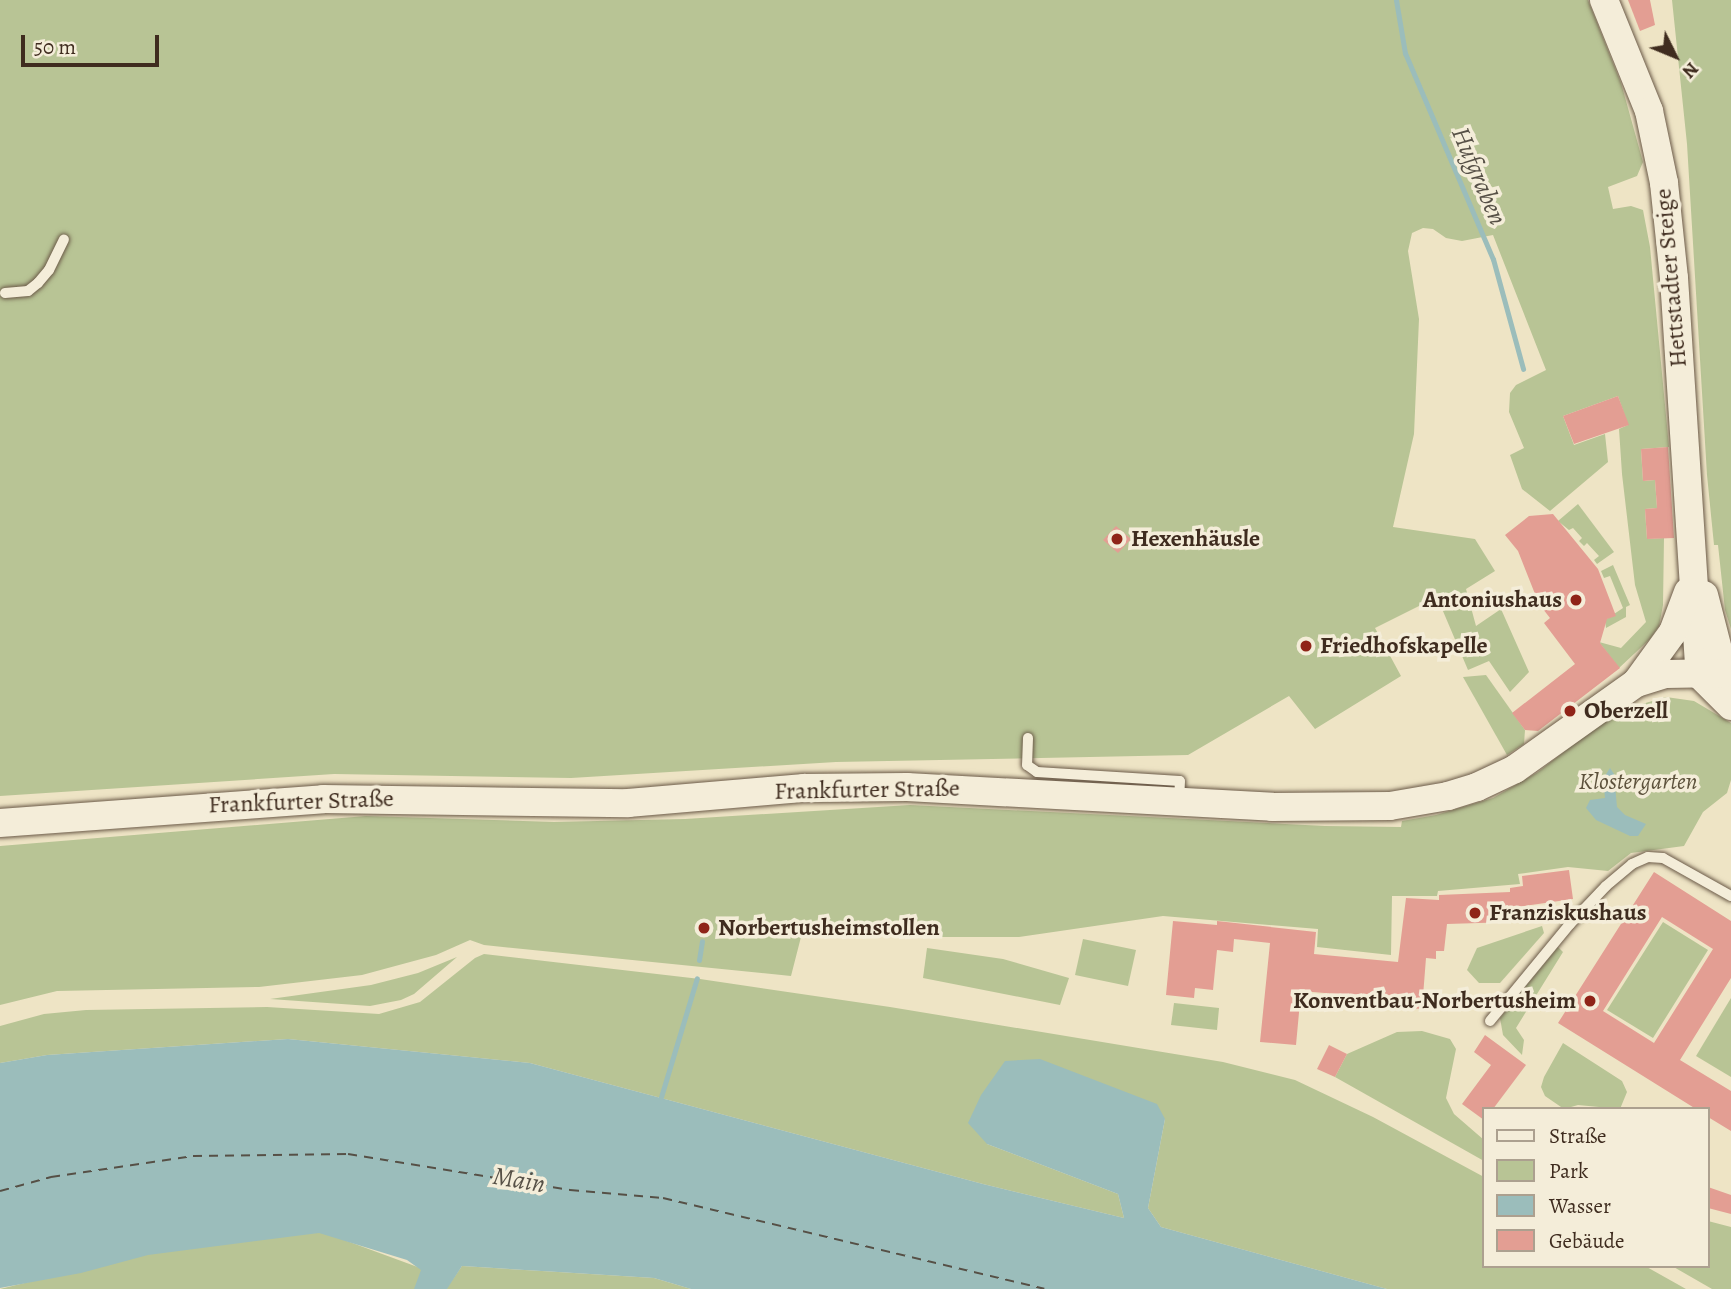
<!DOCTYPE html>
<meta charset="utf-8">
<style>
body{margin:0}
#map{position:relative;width:1731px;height:1289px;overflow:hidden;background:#eee4c5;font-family:Alegreya,serif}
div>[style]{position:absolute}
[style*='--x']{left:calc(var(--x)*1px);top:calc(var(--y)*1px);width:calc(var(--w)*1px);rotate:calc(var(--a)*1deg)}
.green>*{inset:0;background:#b8c495}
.water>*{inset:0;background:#9bbdbb}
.stream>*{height:5px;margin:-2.5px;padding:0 2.5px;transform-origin:2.5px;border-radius:2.5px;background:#9bbdbb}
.ferry>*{height:2px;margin-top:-1px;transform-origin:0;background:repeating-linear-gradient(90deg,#565046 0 9px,transparent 0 16px)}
.building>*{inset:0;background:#e39e93}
.roads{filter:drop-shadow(0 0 2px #6b5a48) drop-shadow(0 0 2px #6b5a48)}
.lane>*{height:10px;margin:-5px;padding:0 5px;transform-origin:5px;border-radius:5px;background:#f4edd9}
.secondary>*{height:28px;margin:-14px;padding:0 14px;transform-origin:14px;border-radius:14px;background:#f4edd9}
.dots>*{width:19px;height:19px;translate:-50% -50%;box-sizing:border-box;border:4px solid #f4edd9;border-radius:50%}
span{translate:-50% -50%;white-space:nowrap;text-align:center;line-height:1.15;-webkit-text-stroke:7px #f4edd9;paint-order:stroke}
.street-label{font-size:24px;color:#3f2c1f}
.poi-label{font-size:24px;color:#3f2c1f;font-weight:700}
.left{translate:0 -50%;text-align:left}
.right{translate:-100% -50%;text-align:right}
.park-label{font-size:24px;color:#5d523c;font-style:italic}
.water-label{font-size:26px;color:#565046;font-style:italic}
.legend{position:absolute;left:1482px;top:1107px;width:228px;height:161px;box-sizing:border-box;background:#f4edd9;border:2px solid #aca08f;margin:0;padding:9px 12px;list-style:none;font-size:21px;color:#3f2c1f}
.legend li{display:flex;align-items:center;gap:14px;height:35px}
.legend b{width:35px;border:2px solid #aca08f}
.north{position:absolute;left:1640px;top:21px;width:70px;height:70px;-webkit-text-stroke:5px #f4edd9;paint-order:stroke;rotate:133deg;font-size:19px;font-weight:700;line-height:28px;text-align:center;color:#3f2c1f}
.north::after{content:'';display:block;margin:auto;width:24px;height:32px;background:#3f2c1f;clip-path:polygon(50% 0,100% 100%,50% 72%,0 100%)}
.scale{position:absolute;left:21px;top:35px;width:138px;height:32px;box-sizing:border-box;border:4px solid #3f2c1f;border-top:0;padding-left:9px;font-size:21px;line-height:24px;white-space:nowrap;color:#3f2c1f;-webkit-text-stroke:5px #f4edd9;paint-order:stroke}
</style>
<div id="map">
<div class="green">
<div style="clip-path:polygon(0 0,1588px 0,1621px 83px,1643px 162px,1637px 176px,1608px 187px,1613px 209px,1631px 206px,1643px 210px,1650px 247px,1669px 447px,1641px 449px,1643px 481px,1655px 480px,1657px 508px,1645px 509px,1647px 539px,1664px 538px,1663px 605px,1659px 626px,1650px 639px,1619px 668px,1599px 642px,1621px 648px,1646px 622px,1635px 585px,1622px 474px,1619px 429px,1628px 425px,1618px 396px,1563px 416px,1574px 445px,1605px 434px,1608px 462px,1550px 511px,1522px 489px,1510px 455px,1524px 448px,1509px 412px,1510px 393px,1516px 385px,1546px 370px,1493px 235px,1462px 241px,1446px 238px,1433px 229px,1423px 228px,1412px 233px,1408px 251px,1419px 319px,1414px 434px,1393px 527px,1475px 539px,1495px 571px,1466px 589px,1476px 626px,1501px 609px,1529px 672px,1510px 692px,1489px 661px,1468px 670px,1437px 597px,1375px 628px,1401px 676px,1315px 729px,1289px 696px,1188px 755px,836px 762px,571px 778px,334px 774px,0 796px)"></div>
<div style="clip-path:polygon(1672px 0,1731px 0,1731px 629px,1725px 610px,1718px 545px,1714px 545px,1707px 475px,1687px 144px)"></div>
<div style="clip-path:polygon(1578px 504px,1614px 552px,1597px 564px,1594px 560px,1599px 556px,1587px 543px,1584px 546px,1579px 541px,1582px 538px,1573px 528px,1569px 530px,1558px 521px)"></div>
<div style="clip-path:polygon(1613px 565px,1630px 605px,1626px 607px,1626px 617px,1606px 628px,1605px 620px,1623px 608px,1610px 576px,1604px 578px,1601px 571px)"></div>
<div style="clip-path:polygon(1486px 675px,1525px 730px,1524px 744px,1507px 755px,1463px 677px)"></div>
<div style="clip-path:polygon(1666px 697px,1694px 701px,1731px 723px,1731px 780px,1727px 793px,1703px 812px,1684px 846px,1631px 853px,1608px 871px,1568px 867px,1518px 874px,1520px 884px,1438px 891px,1437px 896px,1392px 896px,1391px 955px,1317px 947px,1318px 929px,1163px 916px,1019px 937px,801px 937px,791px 976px,484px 945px,470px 940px,436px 955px,362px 975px,259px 987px,57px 991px,0 1005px,0 846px,366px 816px,554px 822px,685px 819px,910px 805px,1325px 826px,1401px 827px,1402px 821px,1436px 815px,1493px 798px,1538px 772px,1597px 726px,1625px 709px)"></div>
<div style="clip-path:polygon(1663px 922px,1708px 950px,1653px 1038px,1607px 1010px)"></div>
<div style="clip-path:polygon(1542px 926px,1544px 933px,1500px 983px,1479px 983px,1467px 970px,1477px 948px)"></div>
<div style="clip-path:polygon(1083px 939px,1136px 950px,1128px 986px,1075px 975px)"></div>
<div style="clip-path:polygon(1558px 947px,1563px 952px,1516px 1028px,1524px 1040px,1522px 1055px,1503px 1035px,1500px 1018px)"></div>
<div style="clip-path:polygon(927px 948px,1003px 959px,1069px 978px,1060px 1005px,923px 978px)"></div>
<div style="clip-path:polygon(484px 954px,700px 979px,890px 1007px,1223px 1062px,1295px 1080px,1373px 1117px,1484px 1177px,1484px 1266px,1645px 1266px,1686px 1289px,1387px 1289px,1161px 1227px,1148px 1208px,1165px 1119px,987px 1144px,1118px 1194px,1124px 1218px,983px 1184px,530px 1063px,288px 1039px,47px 1055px,0 1063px,0 1026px,44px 1014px,86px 1010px,267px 1007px,379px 1014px,420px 1002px,475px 958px)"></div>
<div style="clip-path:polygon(457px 957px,414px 994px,401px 1000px,370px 1006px,270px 999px,371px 985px,418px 973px)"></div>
<div style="clip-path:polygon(1731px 998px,1731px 1077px,1696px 1056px)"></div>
<div style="clip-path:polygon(1174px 1003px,1219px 1008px,1217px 1030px,1171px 1025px)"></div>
<div style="clip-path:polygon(1422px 1031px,1450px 1039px,1456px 1049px,1446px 1098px,1454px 1114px,1484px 1140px,1484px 1161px,1335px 1077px,1347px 1054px,1397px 1032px)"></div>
<div style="clip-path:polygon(1563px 1043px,1622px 1081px,1627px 1092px,1620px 1109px,1578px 1105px,1564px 1109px,1545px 1096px,1541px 1087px,1544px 1077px)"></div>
<div style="clip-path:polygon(1708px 1221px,1731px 1227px,1731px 1289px,1712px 1289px,1672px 1266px,1708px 1266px)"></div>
<div style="clip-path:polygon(317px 1230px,423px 1269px,420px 1289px,0 1289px,147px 1253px)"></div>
<div style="clip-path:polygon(462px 1266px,654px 1278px,691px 1289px,446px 1289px)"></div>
</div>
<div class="water">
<div style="clip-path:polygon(1610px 768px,1614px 774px,1617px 807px,1625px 815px,1646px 824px,1638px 836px,1630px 836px,1596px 820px,1586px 808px,1590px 800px,1605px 798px,1603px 779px)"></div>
<div style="clip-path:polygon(288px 1039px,530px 1063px,983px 1184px,1124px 1218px,1118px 1194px,987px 1144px,968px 1123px,981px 1095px,1005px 1061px,1040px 1059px,1157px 1104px,1165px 1119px,1148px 1208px,1161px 1227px,1387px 1289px,691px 1289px,654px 1278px,462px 1266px,447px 1289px,414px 1289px,421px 1270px,407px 1260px,319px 1233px,148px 1255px,81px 1273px,0 1288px,0 1063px,47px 1055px)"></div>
</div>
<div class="stream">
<div style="--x:1396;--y:0;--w:54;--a:80.4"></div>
<div style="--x:1405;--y:53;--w:224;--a:66.9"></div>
<div style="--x:1493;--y:259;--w:114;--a:74.7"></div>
<div style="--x:699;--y:960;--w:19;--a:-81"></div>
<div style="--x:661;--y:1097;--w:124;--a:-73.2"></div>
</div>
<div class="ferry">
<div style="--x:0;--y:1191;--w:53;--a:-15.4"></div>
<div style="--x:51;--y:1177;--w:144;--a:-8.4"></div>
<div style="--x:193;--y:1156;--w:155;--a:-0.7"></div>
<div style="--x:348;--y:1154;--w:225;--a:9.2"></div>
<div style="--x:570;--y:1190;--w:93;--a:4.9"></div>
<div style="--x:663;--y:1198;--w:392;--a:13.4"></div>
</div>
<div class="building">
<div style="clip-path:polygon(1628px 0,1650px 0,1655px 25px,1640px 31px)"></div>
<div style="clip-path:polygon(1618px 396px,1629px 425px,1574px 444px,1563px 416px)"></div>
<div style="clip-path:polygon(1668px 447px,1674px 538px,1647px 539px,1645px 509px,1657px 508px,1655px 480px,1643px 481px,1641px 449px)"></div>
<div style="clip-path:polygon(1553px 514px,1598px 569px,1616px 616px,1607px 619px,1600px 643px,1620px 668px,1538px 731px,1525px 730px,1512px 713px,1575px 664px,1544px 623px,1550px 618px,1539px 604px,1518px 551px,1505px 535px,1529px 516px)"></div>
<div style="clip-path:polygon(1116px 526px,1131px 539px,1118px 553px,1103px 540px)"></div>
<div style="clip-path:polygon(1569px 870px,1573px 899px,1510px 908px,1511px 922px,1447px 924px,1444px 951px,1436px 951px,1436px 959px,1426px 958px,1422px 1009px,1394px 1007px,1395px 999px,1301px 991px,1296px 1045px,1260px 1042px,1270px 943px,1234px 939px,1233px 952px,1217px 950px,1213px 990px,1195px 988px,1194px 998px,1166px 995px,1173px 921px,1217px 925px,1217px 921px,1316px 932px,1314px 954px,1398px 962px,1406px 898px,1439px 900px,1439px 895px,1510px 892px,1510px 888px,1523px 886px,1522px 876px)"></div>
<div style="clip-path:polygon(evenodd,1654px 872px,1731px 921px,1731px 978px,1680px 1060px,1731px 1091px,1731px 1131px,1708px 1117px,1708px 1109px,1696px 1109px,1558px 1023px,1654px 872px,1662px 917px,1713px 949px,1654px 1043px,1603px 1011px,1662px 917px)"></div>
<div style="clip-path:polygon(1485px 1035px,1526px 1065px,1493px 1109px,1484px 1109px,1484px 1120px,1462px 1104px,1491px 1065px,1474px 1052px)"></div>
<div style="clip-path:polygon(1329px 1045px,1347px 1054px,1335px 1077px,1317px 1069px)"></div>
<div style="clip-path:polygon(1708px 1187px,1731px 1195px,1731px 1214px,1708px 1208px)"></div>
</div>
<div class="roads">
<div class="lane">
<div style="--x:5;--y:293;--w:23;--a:-5"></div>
<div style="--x:28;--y:291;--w:13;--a:-39"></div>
<div style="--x:38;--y:283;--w:17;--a:-50"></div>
<div style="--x:49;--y:270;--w:34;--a:-64"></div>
<div style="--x:1028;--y:738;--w:27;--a:92"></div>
<div style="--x:1027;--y:765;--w:12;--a:35"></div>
<div style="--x:1037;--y:772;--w:143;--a:3.6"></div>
<div style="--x:1180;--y:781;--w:20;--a:93"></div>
<div style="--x:1490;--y:1021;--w:126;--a:-50.5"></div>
<div style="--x:1570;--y:924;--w:52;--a:-46.5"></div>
<div style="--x:1606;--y:886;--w:34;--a:-40"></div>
<div style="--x:1632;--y:864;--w:17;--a:-24"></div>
<div style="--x:1648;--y:857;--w:15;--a:4"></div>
<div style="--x:1663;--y:858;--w:78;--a:29.2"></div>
</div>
<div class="secondary">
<div style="--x:1604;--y:0;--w:120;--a:67.9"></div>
<div style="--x:1649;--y:111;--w:74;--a:78.2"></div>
<div style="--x:1664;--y:183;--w:96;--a:84"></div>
<div style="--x:1674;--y:278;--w:398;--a:86.3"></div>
<div style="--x:1704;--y:595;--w:81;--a:75.6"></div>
<div style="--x:1724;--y:673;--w:11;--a:52"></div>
<div style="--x:1700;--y:675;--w:44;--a:45"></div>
<div style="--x:1636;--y:683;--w:63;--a:-54"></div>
<div style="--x:1673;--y:632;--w:43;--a:-69.4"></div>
<div style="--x:0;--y:823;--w:324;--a:-4.2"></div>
<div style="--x:323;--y:799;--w:305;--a:0.8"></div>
<div style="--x:628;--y:803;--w:177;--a:-4.9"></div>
<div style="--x:804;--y:788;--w:103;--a:-0.6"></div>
<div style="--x:907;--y:787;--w:366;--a:3.1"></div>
<div style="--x:1272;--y:807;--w:118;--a:-0.5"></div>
<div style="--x:1390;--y:806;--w:59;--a:-9.8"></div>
<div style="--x:1448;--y:796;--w:30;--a:-17"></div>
<div style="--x:1477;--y:787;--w:42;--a:-25.3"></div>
<div style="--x:1515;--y:769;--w:148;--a:-35.4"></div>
<div style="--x:1636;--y:683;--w:31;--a:-17"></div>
<div style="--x:1666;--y:674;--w:58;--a:-1"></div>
</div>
</div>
<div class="dots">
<div style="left:1117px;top:539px;background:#8f2418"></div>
<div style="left:1576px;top:600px;background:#8f2418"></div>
<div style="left:1306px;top:646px;background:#8f2418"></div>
<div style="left:1570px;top:711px;background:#8f2418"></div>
<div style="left:1475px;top:913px;background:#8f2418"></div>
<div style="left:704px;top:928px;background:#8f2418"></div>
<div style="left:1590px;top:1001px;background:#8f2418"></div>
</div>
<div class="street-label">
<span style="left:1671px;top:278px;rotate:-95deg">Hettstadter Steige</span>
<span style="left:867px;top:790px;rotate:-1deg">Frankfurter Straße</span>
<span style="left:301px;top:802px;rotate:-2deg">Frankfurter Straße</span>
</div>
<div class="poi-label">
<span class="left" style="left:1131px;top:539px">Hexenhäusle</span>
<span class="right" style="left:1562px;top:600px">Antoniushaus</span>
<span class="left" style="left:1320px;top:646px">Friedhofskapelle</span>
<span class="left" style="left:1584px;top:711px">Oberzell</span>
<span class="left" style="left:1489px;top:913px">Franziskushaus</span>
<span class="left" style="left:718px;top:928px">Norbertusheimstollen</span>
<span class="right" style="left:1576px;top:1001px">Konventbau-Norbertusheim</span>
</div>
<div class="park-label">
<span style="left:1638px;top:782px">Klostergarten</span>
</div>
<div class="water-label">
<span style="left:1479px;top:176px;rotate:67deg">Hufgraben</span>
<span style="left:519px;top:1180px;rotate:10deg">Main</span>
</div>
<ul class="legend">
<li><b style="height:9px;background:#f4edd9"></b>Straße</li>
<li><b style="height:19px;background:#b8c495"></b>Park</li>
<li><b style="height:19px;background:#9bbdbb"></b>Wasser</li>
<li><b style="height:19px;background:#e39e93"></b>Gebäude</li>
</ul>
<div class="north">N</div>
<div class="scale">50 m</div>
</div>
